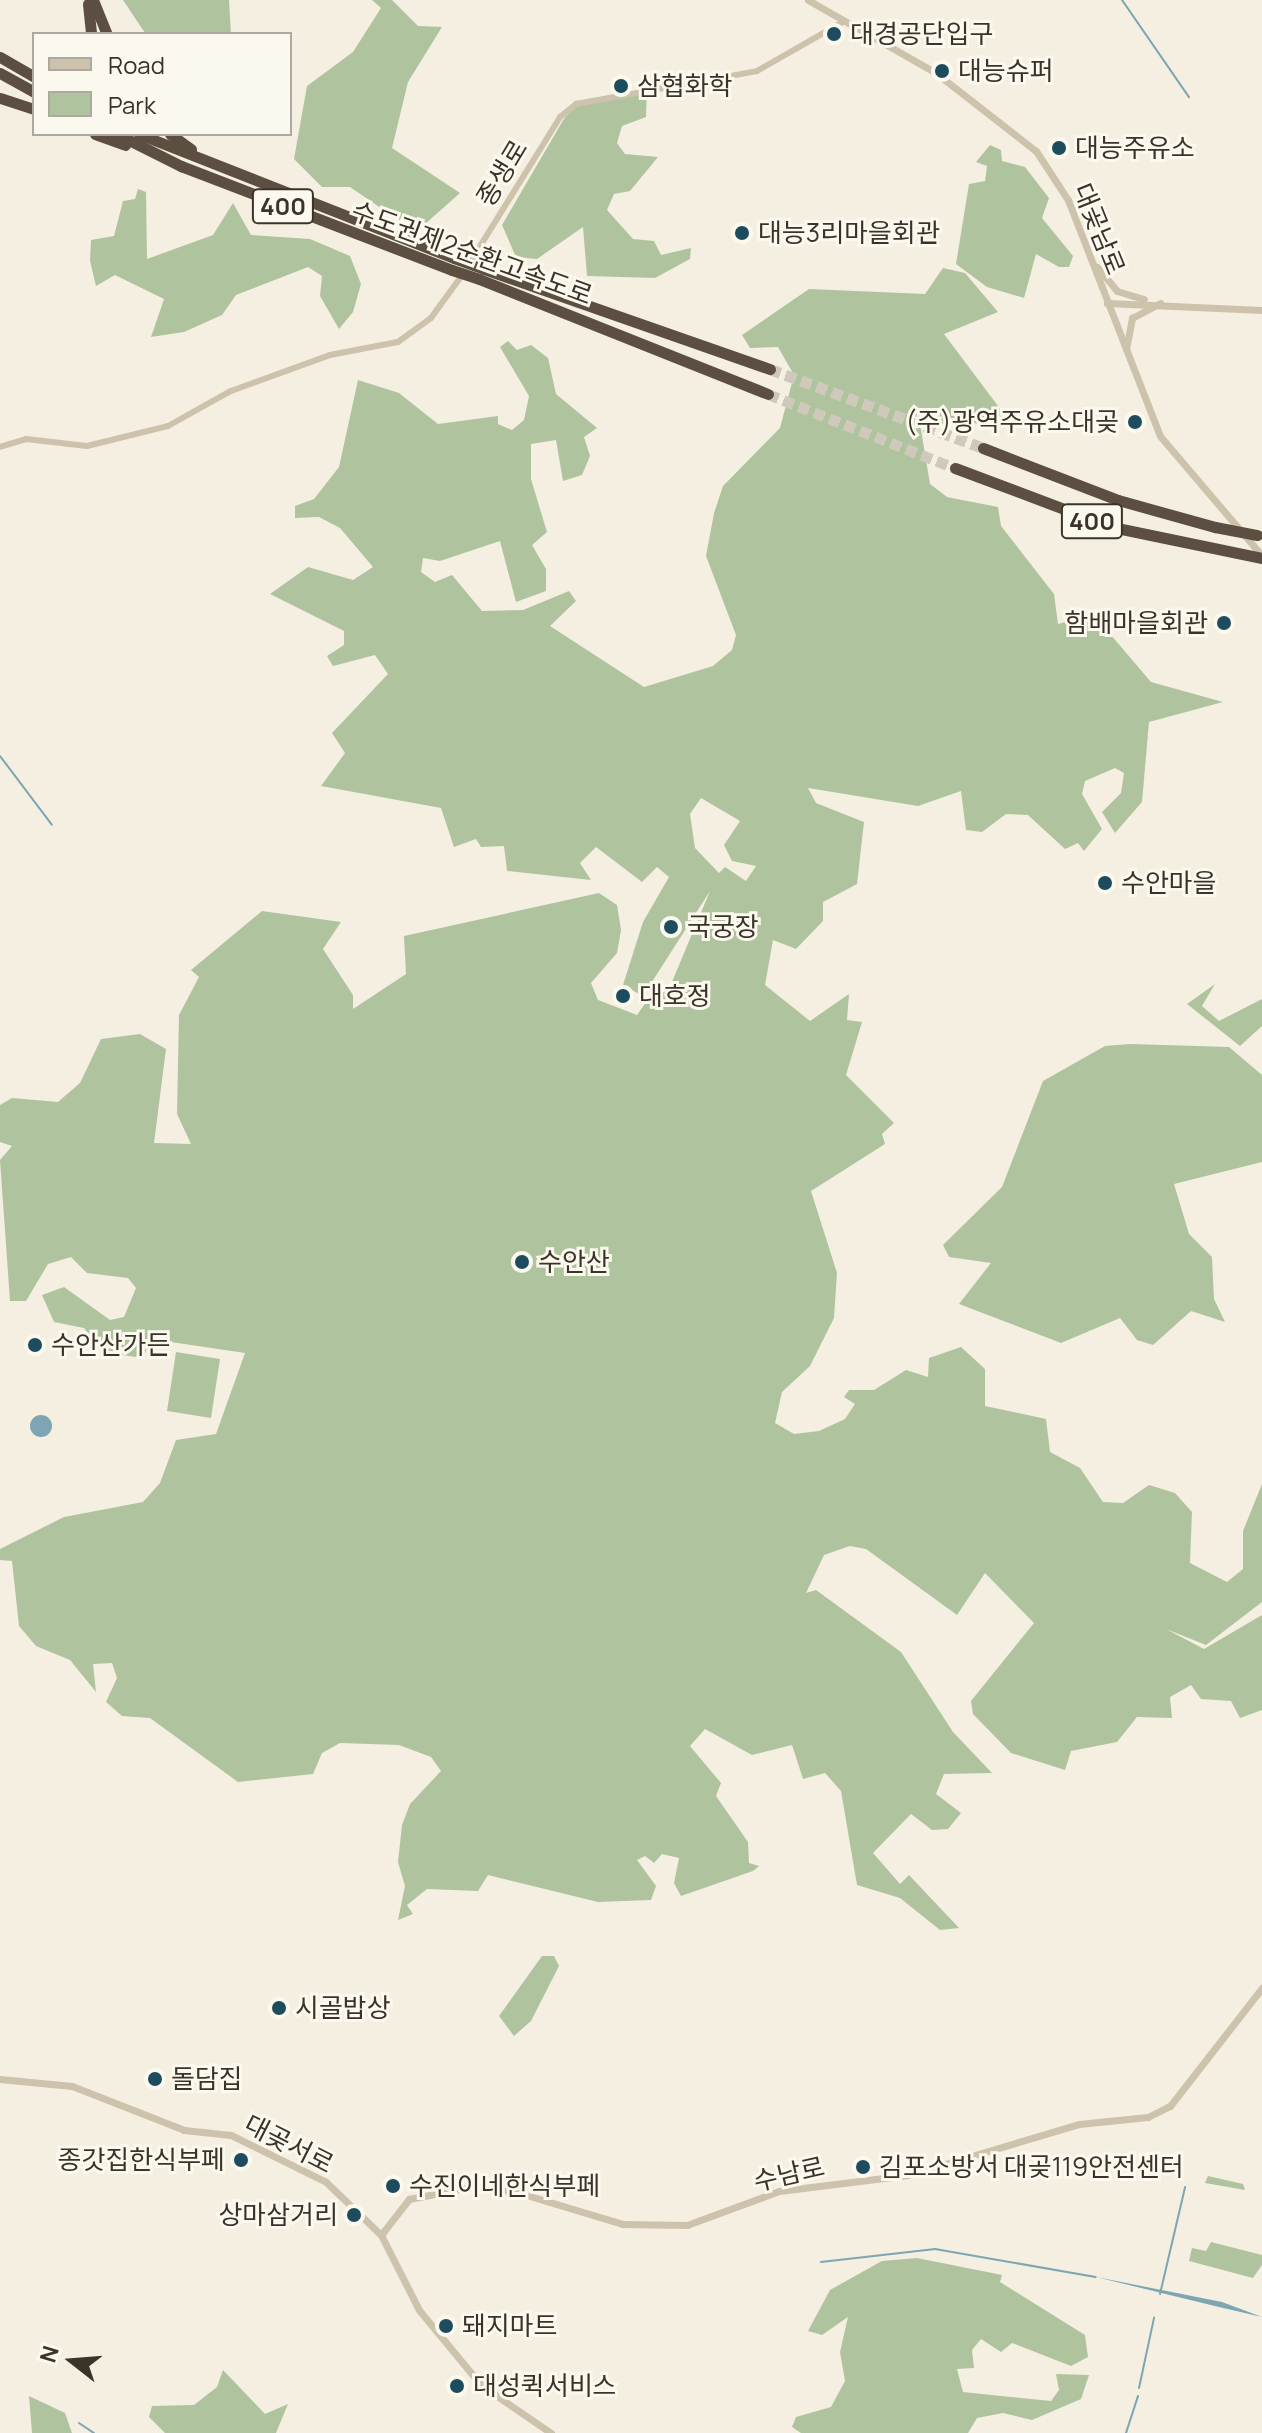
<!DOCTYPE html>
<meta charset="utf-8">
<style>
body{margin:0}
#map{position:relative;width:1262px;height:2433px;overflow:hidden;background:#f4efe0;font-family:Manrope,"Noto Sans KR",sans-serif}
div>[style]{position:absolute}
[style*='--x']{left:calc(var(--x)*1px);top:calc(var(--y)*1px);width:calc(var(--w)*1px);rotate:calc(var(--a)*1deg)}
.green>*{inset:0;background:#afc49e}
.water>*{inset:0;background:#7da5b3}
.round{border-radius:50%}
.stream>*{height:2px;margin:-1px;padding:0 1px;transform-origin:1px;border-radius:1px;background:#7da5b3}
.motorway-tunnel>*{height:11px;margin-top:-5.5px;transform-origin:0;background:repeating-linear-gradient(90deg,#cfc9bc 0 11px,transparent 0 16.5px)}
.minor>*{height:6px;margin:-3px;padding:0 3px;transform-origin:3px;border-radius:3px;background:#cdc2ab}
.tertiary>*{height:7px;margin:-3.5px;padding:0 3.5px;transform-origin:3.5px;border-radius:3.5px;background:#cdc2ab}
.motorway>*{height:11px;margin:-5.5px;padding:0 5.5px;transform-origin:5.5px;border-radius:5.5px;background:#5c4f41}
.motorway-bridge>*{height:11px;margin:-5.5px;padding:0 5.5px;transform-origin:5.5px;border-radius:5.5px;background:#5c4f41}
.dots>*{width:22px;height:22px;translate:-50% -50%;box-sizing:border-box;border:4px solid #fbf8ed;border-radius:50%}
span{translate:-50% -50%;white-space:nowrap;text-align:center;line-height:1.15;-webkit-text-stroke:6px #fbf8ed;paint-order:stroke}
.shield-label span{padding:2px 6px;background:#fbf8ed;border:2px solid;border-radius:6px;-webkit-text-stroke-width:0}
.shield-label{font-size:24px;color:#3b332a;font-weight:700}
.poi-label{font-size:26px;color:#3b332a}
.left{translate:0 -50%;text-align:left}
.right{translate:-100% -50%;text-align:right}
.street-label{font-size:26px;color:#3b332a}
.legend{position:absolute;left:32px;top:32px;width:260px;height:104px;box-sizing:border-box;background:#fbf8ed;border:2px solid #aea99f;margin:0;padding:10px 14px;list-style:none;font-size:24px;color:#3b332a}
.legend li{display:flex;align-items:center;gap:16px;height:40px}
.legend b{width:40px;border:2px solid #aea99f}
.north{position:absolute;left:32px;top:2321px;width:80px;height:80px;-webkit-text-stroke:6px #fbf8ed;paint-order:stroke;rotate:287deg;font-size:22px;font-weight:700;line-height:32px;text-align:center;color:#3b332a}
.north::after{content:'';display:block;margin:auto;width:28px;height:36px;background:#3b332a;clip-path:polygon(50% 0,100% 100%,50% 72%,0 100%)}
</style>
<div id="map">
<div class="green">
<div style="clip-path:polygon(123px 0,229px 0,231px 34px,145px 33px)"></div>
<div style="clip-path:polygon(372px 0,392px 0,418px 26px,442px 27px,408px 82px,392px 148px,460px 193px,416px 232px,350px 187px,322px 187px,294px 159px,307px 86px,353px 52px,381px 8px)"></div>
<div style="clip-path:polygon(647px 89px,646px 117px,622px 126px,617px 143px,625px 154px,658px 157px,630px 191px,614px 194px,607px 210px,633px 239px,654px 241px,661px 255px,691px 248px,690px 259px,655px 278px,587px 276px,583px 227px,537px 259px,516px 257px,502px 225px,565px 117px,576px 107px)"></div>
<div style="clip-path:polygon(990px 145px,1001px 150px,1002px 161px,1025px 167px,1049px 198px,1042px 218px,1073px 256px,1069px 267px,1059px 267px,1036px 254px,1024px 298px,987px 287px,956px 264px,969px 184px,985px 181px,987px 166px,976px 162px)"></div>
<div style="clip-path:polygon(138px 189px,146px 192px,147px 259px,213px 235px,233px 203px,251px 235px,310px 239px,350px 256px,361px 284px,353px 312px,339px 329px,320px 296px,322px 276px,308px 267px,236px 295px,222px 315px,184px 332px,151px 337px,164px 299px,115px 275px,96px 286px,90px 261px,91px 240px,114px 236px,123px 201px,135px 199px)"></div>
<div style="clip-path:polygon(evenodd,943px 268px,965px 273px,998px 312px,944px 334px,1004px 414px,997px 423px,920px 424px,930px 484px,947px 497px,998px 507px,1001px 526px,1054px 594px,1058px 624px,1093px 614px,1151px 682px,1223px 702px,1149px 722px,1142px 802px,1115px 833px,1102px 812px,1121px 793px,1124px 773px,1115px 768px,1085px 781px,1082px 794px,1102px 829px,1084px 851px,1078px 843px,1065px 849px,1028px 815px,1006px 814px,982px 832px,966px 830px,961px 791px,918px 806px,808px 788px,816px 803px,864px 822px,857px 884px,823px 902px,823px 921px,796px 949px,773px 940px,765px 985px,810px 1021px,849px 994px,847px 1020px,862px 1022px,846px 1075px,894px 1123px,882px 1134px,885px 1144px,811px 1191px,837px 1273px,834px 1318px,810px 1366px,782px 1392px,775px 1423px,794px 1434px,819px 1431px,845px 1419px,855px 1404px,844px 1397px,849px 1390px,874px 1390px,906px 1370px,928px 1377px,929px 1358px,961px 1347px,985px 1369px,985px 1406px,1046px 1419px,1050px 1452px,1080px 1468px,1103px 1502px,1123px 1503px,1149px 1485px,1175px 1493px,1192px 1512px,1190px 1563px,1227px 1582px,1243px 1569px,1243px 1531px,1262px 1484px,1262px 1602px,1206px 1645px,1166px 1629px,1204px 1649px,1262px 1615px,1262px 1710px,1240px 1718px,1231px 1701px,1201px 1699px,1191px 1685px,1170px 1697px,1172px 1718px,1137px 1717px,1117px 1742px,1071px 1751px,1065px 1770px,1011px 1753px,973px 1714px,971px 1701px,1034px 1623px,985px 1573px,957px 1615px,866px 1549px,850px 1546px,824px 1555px,806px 1593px,816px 1590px,901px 1652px,953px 1732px,992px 1773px,944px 1774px,936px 1794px,961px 1813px,948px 1829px,932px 1830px,911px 1814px,873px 1853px,900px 1884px,909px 1875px,959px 1928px,940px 1930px,900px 1898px,857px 1885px,841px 1791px,825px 1773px,803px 1779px,792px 1745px,752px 1755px,705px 1729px,690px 1746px,721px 1783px,716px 1796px,748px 1842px,749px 1863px,759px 1866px,753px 1871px,681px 1896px,674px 1883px,679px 1858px,662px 1854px,654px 1863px,645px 1856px,637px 1860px,656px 1886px,651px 1900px,598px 1902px,488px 1875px,478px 1891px,427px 1889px,407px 1905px,413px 1914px,398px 1920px,405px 1886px,398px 1862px,402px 1825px,410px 1804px,441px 1771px,431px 1757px,399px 1745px,340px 1743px,322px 1753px,313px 1774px,238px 1782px,150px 1718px,122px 1716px,106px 1702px,117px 1678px,112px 1663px,93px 1664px,96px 1692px,70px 1660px,36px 1646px,19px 1626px,12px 1561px,0 1560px,0 1549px,64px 1517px,143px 1502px,160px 1483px,176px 1440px,216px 1434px,245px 1353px,171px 1342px,149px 1343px,143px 1358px,102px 1352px,84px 1328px,54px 1322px,42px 1295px,64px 1287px,110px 1320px,124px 1317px,136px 1288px,128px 1278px,87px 1273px,71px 1257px,48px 1264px,26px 1301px,10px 1301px,0 1160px,12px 1146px,0 1142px,0 1105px,12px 1098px,58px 1102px,80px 1083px,101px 1039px,140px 1034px,166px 1049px,154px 1143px,191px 1144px,177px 1114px,179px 1015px,199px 977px,191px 970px,262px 911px,341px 922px,323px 949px,353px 995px,353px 1009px,406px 974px,404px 936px,599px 893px,617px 905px,621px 930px,617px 953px,591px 983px,598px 1000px,637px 1015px,659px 984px,669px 989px,710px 891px,643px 996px,623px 985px,643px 922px,669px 877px,657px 867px,642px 882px,596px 847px,580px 863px,591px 880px,507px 871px,504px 846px,481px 847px,476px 839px,454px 847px,441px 808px,321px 786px,345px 753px,332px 733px,388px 674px,375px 655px,333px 666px,327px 656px,344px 645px,344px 631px,270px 594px,308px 567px,353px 580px,373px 567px,340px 528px,319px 517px,295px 518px,295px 506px,314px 499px,339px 467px,358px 380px,399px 393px,438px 424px,498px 416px,498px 424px,512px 430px,524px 420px,529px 396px,500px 347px,508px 341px,517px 350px,531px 345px,548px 358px,556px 394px,597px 428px,584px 437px,590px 456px,582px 475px,563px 481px,556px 440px,531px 444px,531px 479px,547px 532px,532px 545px,546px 569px,546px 591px,516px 602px,500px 541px,440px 561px,423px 558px,421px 572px,435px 582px,452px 575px,482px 611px,523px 610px,569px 591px,576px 601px,550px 626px,644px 687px,713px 666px,732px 650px,736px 635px,706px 556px,714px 513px,723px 486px,780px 428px,794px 375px,778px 347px,750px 348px,742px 335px,809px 289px,925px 294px,943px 268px,701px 798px,740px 821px,724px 845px,732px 861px,756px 866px,746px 881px,725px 867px,719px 873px,695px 848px,690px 814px,701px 798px)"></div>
<div style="clip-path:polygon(1215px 984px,1202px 1006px,1219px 1021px,1262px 999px,1262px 1026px,1240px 1046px,1187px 1004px)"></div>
<div style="clip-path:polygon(1130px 1044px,1229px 1047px,1262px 1075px,1262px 1162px,1174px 1184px,1189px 1234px,1212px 1257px,1214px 1299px,1225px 1322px,1191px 1311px,1153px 1345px,1137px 1340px,1120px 1318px,1061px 1343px,959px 1304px,991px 1263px,949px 1257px,943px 1245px,1002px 1187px,1043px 1081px,1105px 1046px)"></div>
<div style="clip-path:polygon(176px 1352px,220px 1359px,211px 1418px,167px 1411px)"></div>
<div style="clip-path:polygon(542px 1956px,554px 1956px,559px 1966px,531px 2021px,514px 2036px,499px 2016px)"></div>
<div style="clip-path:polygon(1208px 2176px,1243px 2184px,1245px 2190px,1205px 2183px)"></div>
<div style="clip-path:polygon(1211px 2242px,1262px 2255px,1262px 2265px,1253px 2278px,1189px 2261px,1192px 2248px,1206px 2251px)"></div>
<div style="clip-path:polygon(917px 2258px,1002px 2275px,1000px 2282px,1085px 2335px,1088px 2357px,1071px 2366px,1012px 2343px,1001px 2352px,981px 2339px,972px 2350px,974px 2368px,957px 2369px,963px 2392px,1051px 2401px,1059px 2390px,1056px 2374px,1089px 2375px,1081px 2399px,1032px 2420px,1003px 2413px,977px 2418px,968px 2433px,801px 2433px,792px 2427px,796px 2417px,831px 2407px,845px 2381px,840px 2352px,848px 2317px,822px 2335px,808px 2331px,830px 2290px,882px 2261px)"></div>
<div style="clip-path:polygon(223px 2370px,265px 2414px,288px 2404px,276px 2433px,165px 2433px,149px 2417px,152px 2406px,194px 2405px,217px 2387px)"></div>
<div style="clip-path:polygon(29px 2396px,65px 2413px,72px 2433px,32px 2433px)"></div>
</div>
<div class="water">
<div class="round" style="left:30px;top:1415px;width:22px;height:22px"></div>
<div style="clip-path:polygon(1096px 2277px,1222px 2302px,1262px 2317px,1219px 2307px)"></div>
</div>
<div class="stream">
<div style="--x:1122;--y:0;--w:118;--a:55.4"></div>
<div style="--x:0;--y:756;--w:86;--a:53"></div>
<div style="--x:821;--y:2262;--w:115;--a:-6.5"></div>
<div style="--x:935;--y:2249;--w:163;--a:9.9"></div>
<div style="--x:1160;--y:2294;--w:110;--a:-76.8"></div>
<div style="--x:1139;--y:2388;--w:72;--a:-77.9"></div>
<div style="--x:79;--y:2423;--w:18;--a:34"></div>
<div style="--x:1126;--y:2433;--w:39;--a:-72"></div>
</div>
<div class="motorway-tunnel">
<div style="--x:770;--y:369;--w:227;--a:20.3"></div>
<div style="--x:768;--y:394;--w:201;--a:21.6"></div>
</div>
<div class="minor">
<div style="--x:469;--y:264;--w:173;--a:-58.2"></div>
<div style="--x:560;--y:117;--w:21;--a:-39"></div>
<div style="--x:576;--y:104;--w:184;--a:-10.3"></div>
<div style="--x:757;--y:71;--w:99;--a:-29.7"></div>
<div style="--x:0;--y:447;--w:27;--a:-17"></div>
<div style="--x:26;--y:439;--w:61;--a:6.5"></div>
<div style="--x:87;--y:446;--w:83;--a:-13.9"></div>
<div style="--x:168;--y:426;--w:72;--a:-29.1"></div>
<div style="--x:231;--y:391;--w:105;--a:-20"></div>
<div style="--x:330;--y:355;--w:69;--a:-10.8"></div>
<div style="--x:398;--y:342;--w:41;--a:-36"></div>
<div style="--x:431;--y:318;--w:54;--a:-54"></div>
</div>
<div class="tertiary">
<div style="--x:808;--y:0;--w:147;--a:29.7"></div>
<div style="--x:936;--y:73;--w:127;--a:38"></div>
<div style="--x:1036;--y:151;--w:59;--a:56.9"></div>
<div style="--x:1068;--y:200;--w:253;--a:68.7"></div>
<div style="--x:1160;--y:436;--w:157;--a:49.6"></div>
<div style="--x:1097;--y:267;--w:31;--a:50"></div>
<div style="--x:1117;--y:291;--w:28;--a:17"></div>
<div style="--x:1107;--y:303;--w:155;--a:2.6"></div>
<div style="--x:1126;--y:349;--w:32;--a:-79"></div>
<div style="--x:1132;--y:318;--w:32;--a:-28"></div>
<div style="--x:0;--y:2079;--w:72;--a:5.6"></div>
<div style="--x:72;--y:2086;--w:120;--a:21.4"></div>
<div style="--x:184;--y:2130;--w:47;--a:6.1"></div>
<div style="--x:231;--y:2135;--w:106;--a:26.3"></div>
<div style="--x:326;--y:2182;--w:76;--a:43.9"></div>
<div style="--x:381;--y:2235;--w:84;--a:63.1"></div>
<div style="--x:419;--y:2310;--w:97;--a:50.4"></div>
<div style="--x:481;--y:2385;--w:85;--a:34.4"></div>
<div style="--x:381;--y:2235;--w:46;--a:-52.1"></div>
<div style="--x:409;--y:2199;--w:62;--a:-11.1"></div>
<div style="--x:470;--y:2187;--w:43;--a:5.3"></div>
<div style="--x:513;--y:2191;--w:115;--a:16.7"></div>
<div style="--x:623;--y:2224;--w:64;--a:0.9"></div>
<div style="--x:687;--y:2225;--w:98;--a:-20.3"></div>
<div style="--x:779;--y:2191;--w:130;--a:-7.1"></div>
<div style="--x:908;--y:2175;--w:178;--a:-16.6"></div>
<div style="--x:1079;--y:2124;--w:69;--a:-5.8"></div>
<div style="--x:1148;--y:2117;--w:25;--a:-27"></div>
<div style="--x:1170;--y:2106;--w:150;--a:-52.1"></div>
</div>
<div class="motorway">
<div style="--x:93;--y:0;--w:37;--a:68"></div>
<div style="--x:88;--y:4;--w:30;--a:84"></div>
<div style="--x:0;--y:57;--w:39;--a:30"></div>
<div style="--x:0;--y:73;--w:39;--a:29"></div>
<div style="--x:0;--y:98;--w:36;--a:18"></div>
<div style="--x:95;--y:134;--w:32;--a:20"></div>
<div style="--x:117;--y:134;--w:72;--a:26.6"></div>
<div style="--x:181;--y:166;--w:290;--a:21"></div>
<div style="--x:139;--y:134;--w:339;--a:21.5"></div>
<div style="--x:170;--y:134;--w:26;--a:36"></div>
<div style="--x:484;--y:269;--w:303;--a:19.3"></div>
<div style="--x:479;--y:279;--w:311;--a:21.7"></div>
<div style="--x:983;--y:448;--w:145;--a:21.1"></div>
<div style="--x:1118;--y:500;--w:101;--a:15.6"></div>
<div style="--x:955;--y:468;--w:168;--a:20.6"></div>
<div style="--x:1112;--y:527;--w:153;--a:11.7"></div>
</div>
<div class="motorway-bridge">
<div style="--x:454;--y:258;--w:32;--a:20"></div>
<div style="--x:452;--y:270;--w:28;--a:18"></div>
<div style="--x:1215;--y:527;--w:43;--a:10.8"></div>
</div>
<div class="dots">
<div style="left:834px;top:34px;background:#1d4c5e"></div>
<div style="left:942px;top:71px;background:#1d4c5e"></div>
<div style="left:621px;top:86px;background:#1d4c5e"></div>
<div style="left:1059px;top:148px;background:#1d4c5e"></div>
<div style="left:742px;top:233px;background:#1d4c5e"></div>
<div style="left:1135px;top:422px;background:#1d4c5e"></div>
<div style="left:1224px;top:623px;background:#1d4c5e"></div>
<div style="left:1105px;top:883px;background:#1d4c5e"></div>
<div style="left:671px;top:927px;background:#1d4c5e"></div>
<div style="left:623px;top:996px;background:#1d4c5e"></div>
<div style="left:522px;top:1262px;background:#1d4c5e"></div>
<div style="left:35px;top:1345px;background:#1d4c5e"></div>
<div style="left:279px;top:2008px;background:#1d4c5e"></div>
<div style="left:155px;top:2079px;background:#1d4c5e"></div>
<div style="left:241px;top:2160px;background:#1d4c5e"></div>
<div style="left:863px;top:2167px;background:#1d4c5e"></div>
<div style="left:393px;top:2186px;background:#1d4c5e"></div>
<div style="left:354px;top:2215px;background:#1d4c5e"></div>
<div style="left:446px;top:2326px;background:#1d4c5e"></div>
<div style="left:457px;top:2386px;background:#1d4c5e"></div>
</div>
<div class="shield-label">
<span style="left:283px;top:206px">400</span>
<span style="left:1092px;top:521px">400</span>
</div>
<div class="poi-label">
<span class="left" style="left:850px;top:34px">대경공단입구</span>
<span class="left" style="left:958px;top:71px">대능슈퍼</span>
<span class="left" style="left:637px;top:86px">삼협화학</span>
<span class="left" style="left:1075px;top:148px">대능주유소</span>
<span class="left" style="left:758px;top:233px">대능3리마을회관</span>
<span class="right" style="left:1119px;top:422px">(주)광역주유소대곶</span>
<span class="right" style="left:1208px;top:623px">함배마을회관</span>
<span class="left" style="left:1121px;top:883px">수안마을</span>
<span class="left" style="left:687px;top:927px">국궁장</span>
<span class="left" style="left:639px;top:996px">대호정</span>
<span class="left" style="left:538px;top:1262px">수안산</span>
<span class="left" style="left:51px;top:1345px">수안산가든</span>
<span class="left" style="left:295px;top:2008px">시골밥상</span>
<span class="left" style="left:171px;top:2079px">돌담집</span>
<span class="right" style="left:225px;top:2160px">종갓집한식부페</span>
<span class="left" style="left:879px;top:2167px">김포소방서 대곶119안전센터</span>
<span class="left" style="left:409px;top:2186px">수진이네한식부페</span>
<span class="right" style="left:338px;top:2215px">상마삼거리</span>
<span class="left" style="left:462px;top:2326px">돼지마트</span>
<span class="left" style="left:473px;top:2386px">대성퀵서비스</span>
</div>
<div class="street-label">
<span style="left:502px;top:173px;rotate:-59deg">종생로</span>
<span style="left:1099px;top:229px;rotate:68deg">대곶남로</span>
<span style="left:472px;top:253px;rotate:20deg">수도권제2순환고속도로</span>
<span style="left:289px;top:2144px;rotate:27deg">대곶서로</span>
<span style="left:789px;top:2174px;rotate:-13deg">수남로</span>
</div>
<ul class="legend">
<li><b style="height:10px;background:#cdc2ab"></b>Road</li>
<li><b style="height:22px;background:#afc49e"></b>Park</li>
</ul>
<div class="north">N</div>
</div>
